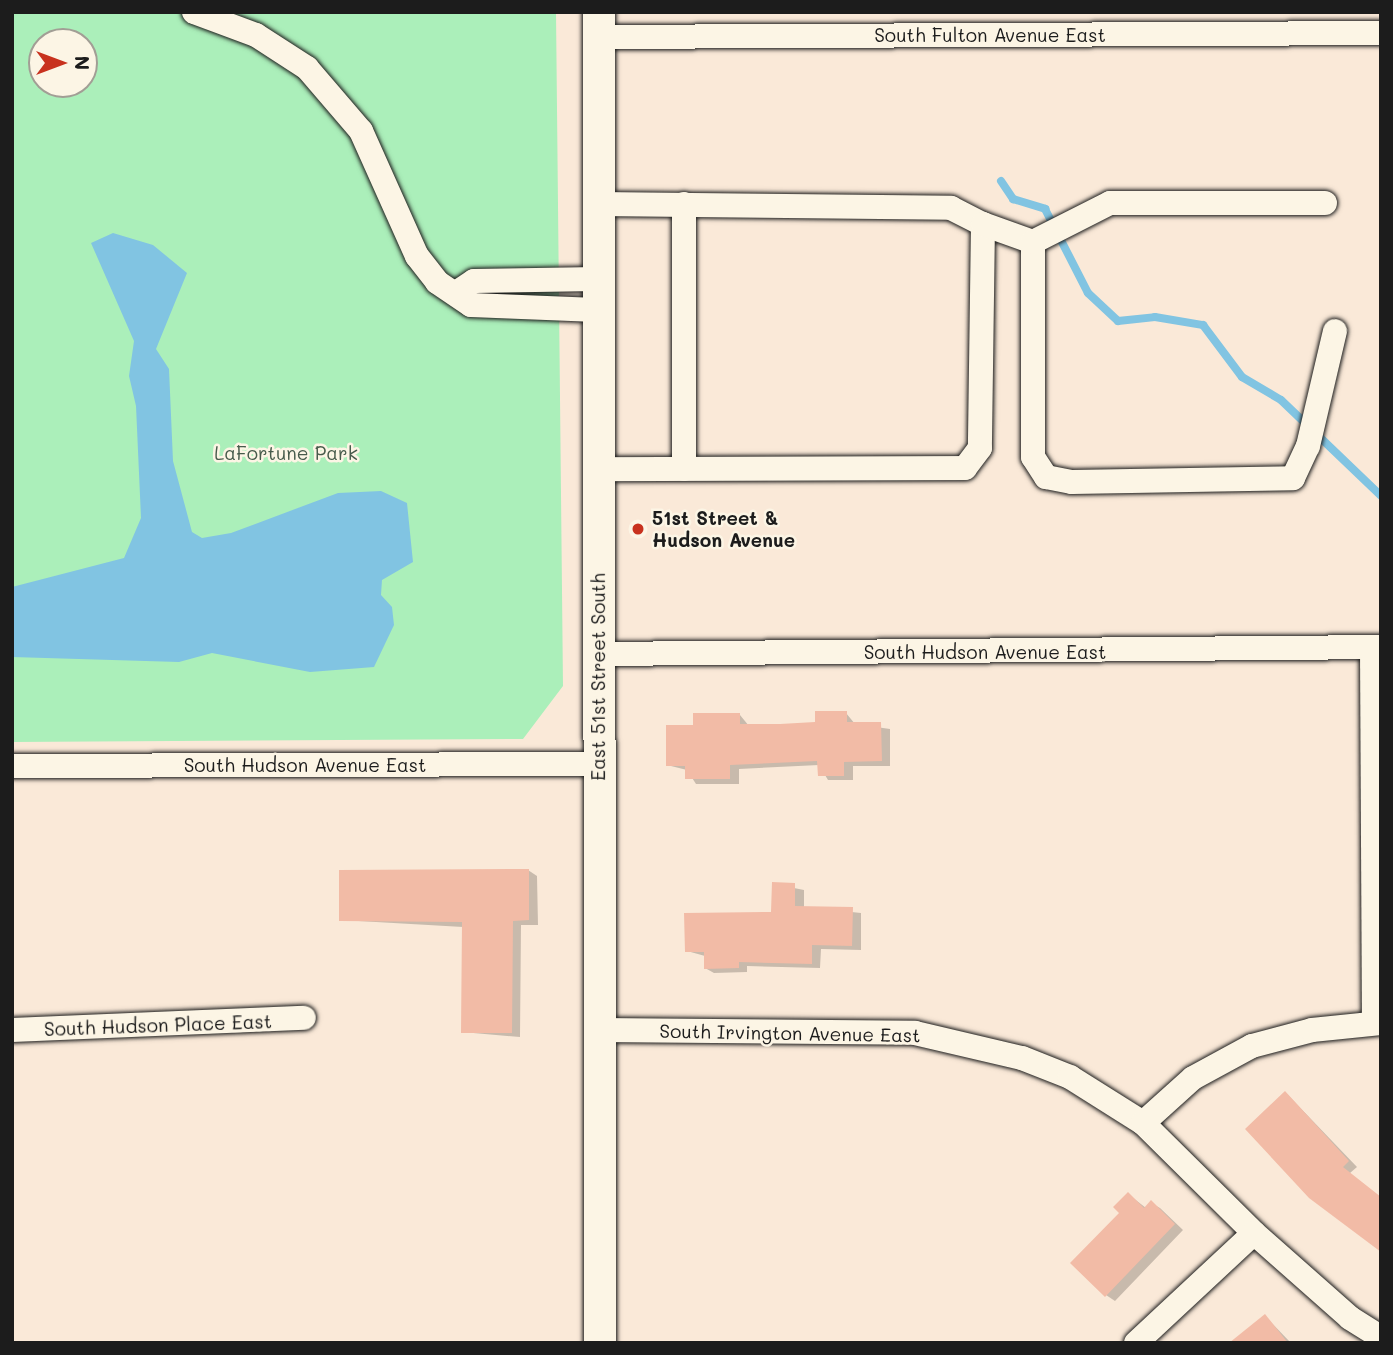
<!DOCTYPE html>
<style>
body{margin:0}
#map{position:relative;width:1393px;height:1355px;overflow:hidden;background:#fae9d8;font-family:Mali,sans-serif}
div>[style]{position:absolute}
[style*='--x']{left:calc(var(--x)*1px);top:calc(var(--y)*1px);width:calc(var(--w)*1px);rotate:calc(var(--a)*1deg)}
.green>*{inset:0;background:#abefba}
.water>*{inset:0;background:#81c4e2}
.shadow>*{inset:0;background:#0003}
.stream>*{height:8px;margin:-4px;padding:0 4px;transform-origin:4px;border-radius:4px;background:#81c4e2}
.building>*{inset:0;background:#f2bba6}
.roads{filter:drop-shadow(0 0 2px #1c1c1c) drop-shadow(0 0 2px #1c1c1c)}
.minor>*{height:24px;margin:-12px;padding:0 12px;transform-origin:12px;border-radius:12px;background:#fcf5e5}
.major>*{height:32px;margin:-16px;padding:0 16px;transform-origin:16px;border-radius:16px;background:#fcf5e5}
.dots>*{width:19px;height:19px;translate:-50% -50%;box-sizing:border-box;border:4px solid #fcf5e5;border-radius:50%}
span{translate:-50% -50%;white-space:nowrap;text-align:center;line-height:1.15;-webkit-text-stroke:5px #fcf5e5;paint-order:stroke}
.street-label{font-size:19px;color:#1c1c1c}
.park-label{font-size:19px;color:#475b4b}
.poi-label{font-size:19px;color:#1c1c1c;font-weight:700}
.left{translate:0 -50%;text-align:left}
.frame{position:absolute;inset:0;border:14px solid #1c1c1c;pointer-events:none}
.north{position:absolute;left:28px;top:28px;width:70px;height:70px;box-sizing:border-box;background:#fcf5e5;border:2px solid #a29e95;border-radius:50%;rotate:90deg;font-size:19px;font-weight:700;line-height:28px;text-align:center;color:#1c1c1c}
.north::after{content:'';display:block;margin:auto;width:24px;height:32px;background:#c8321e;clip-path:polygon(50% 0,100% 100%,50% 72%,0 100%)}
</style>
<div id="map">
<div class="green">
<div style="clip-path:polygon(evenodd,12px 12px,556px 12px,563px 686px,523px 739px,12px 742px,12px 12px,42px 42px,84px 42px,84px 84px,42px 84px,42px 42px)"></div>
</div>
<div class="water">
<div style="clip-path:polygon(113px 233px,153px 245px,187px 273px,156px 349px,169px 369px,173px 461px,192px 532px,202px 538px,231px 533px,338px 493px,381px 491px,407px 503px,413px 562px,382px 580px,381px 595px,392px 607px,394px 625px,374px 667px,310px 672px,212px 653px,179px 662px,12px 657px,12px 587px,124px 558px,141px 518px,136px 406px,129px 376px,134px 341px,91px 243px)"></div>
</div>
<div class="shadow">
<div style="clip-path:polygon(846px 713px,855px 724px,890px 729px,890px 766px,853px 766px,853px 780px,828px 780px,819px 765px,739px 769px,739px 784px,696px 784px,687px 770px,667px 765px,695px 727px,740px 715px,749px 726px,817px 724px)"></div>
<div style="clip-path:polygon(528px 870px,537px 876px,538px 925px,521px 925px,520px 1037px,462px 1032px,463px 927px,341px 920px)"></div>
<div style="clip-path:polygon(774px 884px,804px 890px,804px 907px,861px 913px,861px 950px,821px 949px,820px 968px,747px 966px,747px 972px,714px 973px,705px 968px,705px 956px,687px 951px,773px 913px)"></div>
<div style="clip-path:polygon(1286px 1093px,1357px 1167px,1350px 1173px,1381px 1250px)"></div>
<div style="clip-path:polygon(1128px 1194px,1146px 1208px,1151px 1203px,1160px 1208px,1183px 1230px,1115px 1301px,1106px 1295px)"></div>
<div style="clip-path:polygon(1265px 1316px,1291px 1343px,1232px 1343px)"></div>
</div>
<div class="stream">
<div style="--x:1001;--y:181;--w:22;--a:56"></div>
<div style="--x:1013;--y:199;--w:34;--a:17"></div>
<div style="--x:1045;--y:209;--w:94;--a:62.9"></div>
<div style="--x:1088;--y:293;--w:41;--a:43"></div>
<div style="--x:1118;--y:321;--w:37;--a:-6"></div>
<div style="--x:1155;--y:317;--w:49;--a:9.5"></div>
<div style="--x:1203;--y:325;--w:65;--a:53.1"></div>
<div style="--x:1242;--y:377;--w:45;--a:30.5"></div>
<div style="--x:1281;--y:400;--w:139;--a:43.8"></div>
</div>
<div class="building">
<div style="clip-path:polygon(815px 711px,847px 711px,847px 722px,881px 722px,882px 761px,844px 762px,844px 776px,818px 776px,817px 761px,730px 765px,730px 779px,685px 779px,685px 766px,666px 766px,666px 725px,693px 725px,693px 713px,740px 713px,740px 724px,780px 724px,815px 722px)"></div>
<div style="clip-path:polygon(529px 869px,529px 920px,513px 921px,512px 1033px,461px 1033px,462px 922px,339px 921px,339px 870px)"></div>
<div style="clip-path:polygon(772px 882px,795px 883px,795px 906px,853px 907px,852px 946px,812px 945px,812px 964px,739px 962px,739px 968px,704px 969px,704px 952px,685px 952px,684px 913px,771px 912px)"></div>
<div style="clip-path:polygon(1285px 1091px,1349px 1161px,1343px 1167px,1381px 1197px,1381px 1252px,1309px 1198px,1245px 1129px)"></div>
<div style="clip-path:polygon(1128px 1192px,1144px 1208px,1151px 1200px,1175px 1224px,1105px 1297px,1070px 1263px,1119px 1213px,1113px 1207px)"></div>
<div style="clip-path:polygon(1265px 1314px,1288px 1343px,1229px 1343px)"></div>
</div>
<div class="roads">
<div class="minor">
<div style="--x:194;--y:12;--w:66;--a:20.4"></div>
<div style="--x:256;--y:35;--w:61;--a:32.9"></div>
<div style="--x:307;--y:68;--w:83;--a:49.4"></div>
<div style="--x:361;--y:131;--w:137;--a:65.9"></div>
<div style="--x:417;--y:256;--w:33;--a:52"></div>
<div style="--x:437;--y:282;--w:41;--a:34.1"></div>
<div style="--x:471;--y:305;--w:126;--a:2.3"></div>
<div style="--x:599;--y:37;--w:782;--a:-0.29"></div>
<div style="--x:598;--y:204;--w:353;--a:0.6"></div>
<div style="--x:951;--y:208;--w:36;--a:27"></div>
<div style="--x:983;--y:224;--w:224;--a:90.8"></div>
<div style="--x:980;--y:448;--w:25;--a:127"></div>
<div style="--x:965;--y:468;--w:367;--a:179.8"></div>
<div style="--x:684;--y:204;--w:265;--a:90"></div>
<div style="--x:983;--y:224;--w:53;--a:19.8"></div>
<div style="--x:1033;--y:242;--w:215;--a:90"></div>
<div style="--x:1033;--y:457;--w:24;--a:57"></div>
<div style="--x:1046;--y:477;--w:26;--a:11"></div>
<div style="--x:1072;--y:482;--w:221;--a:-1"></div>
<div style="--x:1293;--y:478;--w:35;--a:-65"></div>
<div style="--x:1308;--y:446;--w:118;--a:-76.8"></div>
<div style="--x:1033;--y:242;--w:86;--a:-26.9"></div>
<div style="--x:1110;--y:203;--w:215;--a:0"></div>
<div style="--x:459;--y:291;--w:18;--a:-34"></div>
<div style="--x:474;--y:281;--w:123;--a:-0.9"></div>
<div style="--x:1372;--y:650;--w:373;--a:89.7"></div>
<div style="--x:598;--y:654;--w:783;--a:-0.51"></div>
<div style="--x:12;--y:766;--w:586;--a:-0.2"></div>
<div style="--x:12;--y:1030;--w:292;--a:-2.4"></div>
<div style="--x:600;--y:1030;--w:315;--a:0.5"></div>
<div style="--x:915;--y:1033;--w:110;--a:13.2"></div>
<div style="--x:1022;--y:1058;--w:52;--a:21.6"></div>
<div style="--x:1070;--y:1077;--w:86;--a:32.2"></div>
<div style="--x:1143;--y:1123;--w:156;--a:44.7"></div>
<div style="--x:1254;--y:1233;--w:128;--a:41.5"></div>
<div style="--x:1350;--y:1318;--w:36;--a:32"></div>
<div style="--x:1143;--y:1123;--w:67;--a:-42"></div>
<div style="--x:1193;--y:1078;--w:67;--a:-28.5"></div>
<div style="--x:1252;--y:1046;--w:62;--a:-14.9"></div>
<div style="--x:1312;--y:1030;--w:69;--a:-5.8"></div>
<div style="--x:1136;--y:1343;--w:161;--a:-43"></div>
</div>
<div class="major">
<div style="--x:599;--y:12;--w:1331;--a:89.96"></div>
</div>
</div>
<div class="dots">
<div style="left:638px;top:529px;background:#c8321e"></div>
</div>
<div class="street-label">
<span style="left:990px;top:35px">South Fulton Avenue East</span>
<span style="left:985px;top:652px">South Hudson Avenue East</span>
<span style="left:598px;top:677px;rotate:-90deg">East 51st Street South</span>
<span style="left:305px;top:765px">South Hudson Avenue East</span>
<span style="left:158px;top:1025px;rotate:-2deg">South Hudson Place East</span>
<span style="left:790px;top:1033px;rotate:1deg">South Irvington Avenue East</span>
</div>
<div class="park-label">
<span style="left:286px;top:453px">LaFortune Park</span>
</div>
<div class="poi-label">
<span class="left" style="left:652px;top:529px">51st Street &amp;<br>Hudson Avenue</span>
</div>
<div class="frame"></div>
<div class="north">N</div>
</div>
